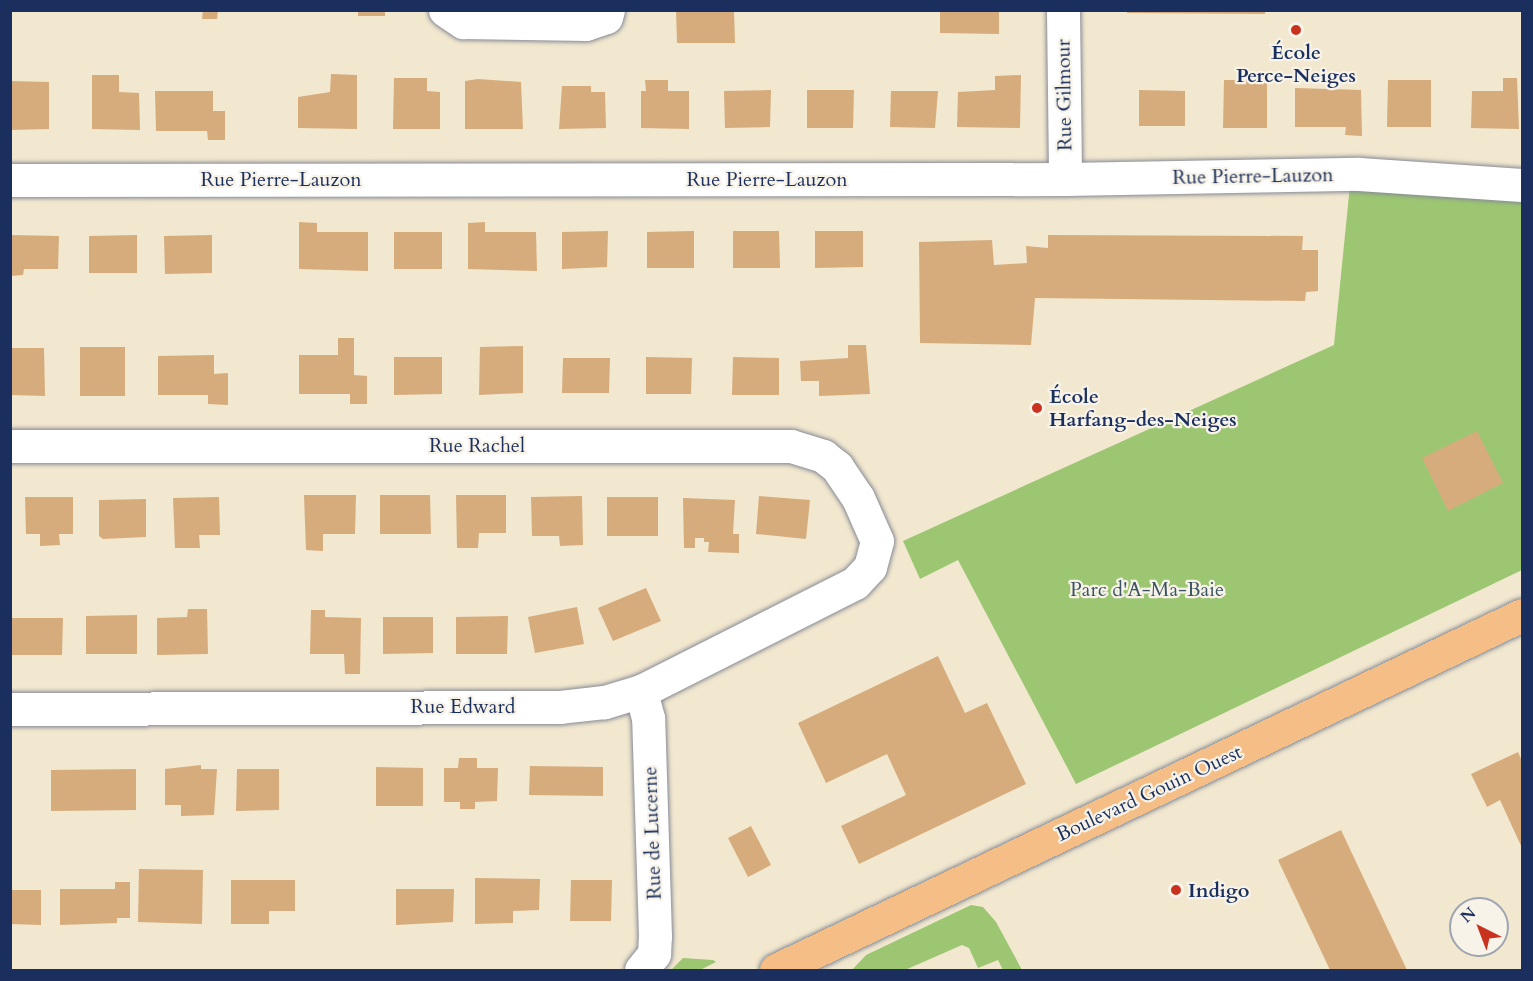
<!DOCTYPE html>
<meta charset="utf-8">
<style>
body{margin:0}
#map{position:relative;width:1533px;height:981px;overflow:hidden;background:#f2e7cf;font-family:Cardo,serif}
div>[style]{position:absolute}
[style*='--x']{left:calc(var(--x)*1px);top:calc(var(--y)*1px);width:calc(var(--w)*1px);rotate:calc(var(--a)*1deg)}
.green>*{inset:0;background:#9dc672}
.building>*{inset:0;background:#d6ac7c}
.roads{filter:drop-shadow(0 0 2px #868b96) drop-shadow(0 0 2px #868b96)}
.minor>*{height:33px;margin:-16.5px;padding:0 16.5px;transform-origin:16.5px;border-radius:16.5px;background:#fff}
.major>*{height:33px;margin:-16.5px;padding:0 16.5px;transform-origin:16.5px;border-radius:16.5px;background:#f5be86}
.dots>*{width:16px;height:16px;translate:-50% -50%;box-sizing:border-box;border:3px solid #f7f3e8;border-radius:50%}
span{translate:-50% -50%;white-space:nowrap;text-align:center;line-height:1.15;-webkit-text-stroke:4.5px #f7f3e8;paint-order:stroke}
.poi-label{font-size:20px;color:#1b2f5e;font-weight:700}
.left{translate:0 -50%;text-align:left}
.street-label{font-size:20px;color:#1b2f5e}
.park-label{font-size:20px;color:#3c5563}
.frame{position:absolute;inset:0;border:12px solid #1b2f5e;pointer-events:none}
.north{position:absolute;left:1449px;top:897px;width:60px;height:60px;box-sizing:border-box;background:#f7f3e8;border:2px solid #9fa5b1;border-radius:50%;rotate:318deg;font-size:16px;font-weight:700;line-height:24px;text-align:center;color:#1b2f5e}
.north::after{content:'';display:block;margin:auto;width:21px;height:27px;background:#c8321e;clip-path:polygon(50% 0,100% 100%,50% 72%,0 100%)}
</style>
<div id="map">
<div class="green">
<div style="clip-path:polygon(1351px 175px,1522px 185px,1522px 570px,1076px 784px,958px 560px,920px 579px,903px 541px,1334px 345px)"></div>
<div style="clip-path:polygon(971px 905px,983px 907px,996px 922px,1022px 970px,1003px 970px,998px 960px,978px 968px,969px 948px,962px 945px,905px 970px,852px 970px,866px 955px)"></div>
<div style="clip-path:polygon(683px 958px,713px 960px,716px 962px,700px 970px,671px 970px)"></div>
</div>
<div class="building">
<div style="clip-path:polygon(203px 10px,218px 10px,217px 19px,202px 19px)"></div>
<div style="clip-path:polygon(358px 10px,385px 10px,385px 16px,358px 16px)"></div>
<div style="clip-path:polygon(676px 10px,734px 10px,735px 43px,677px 43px)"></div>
<div style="clip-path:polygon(940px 10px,999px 10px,999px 34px,940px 33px)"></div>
<div style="clip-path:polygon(1127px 10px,1265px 10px,1265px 14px,1127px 13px)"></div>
<div style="clip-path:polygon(331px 74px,357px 75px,357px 129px,298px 128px,298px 97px,330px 92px)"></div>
<div style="clip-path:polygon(92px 75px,119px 75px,119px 92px,139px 93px,140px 130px,92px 129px)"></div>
<div style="clip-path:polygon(1021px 75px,1020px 128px,957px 127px,958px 92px,995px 90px,995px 76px)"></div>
<div style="clip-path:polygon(394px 78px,427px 78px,427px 91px,440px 92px,440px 129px,393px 129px)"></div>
<div style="clip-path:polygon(1503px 78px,1517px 78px,1519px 129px,1471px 128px,1472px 91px,1503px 91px)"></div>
<div style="clip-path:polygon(478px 79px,521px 82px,523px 129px,465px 129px,465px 81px)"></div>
<div style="clip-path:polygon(645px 80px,668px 80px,668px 91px,689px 91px,689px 129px,641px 128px,641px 91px,646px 91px)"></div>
<div style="clip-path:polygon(1224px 80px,1267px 80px,1267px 128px,1223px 128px)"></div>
<div style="clip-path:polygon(1388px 80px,1431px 80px,1431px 127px,1387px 127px)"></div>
<div style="clip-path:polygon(10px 81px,49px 82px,49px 129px,10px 130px)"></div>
<div style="clip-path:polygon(562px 86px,591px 86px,591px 92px,605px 92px,606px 128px,559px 129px)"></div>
<div style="clip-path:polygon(1295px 88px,1361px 90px,1362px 136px,1345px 135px,1346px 127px,1295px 127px)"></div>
<div style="clip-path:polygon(771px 90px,770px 127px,725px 128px,724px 91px)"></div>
<div style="clip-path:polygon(807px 90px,854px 90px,853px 128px,807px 128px)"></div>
<div style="clip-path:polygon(1139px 90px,1185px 91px,1185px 126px,1139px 126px)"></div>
<div style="clip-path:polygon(155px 91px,213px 91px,213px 111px,225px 111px,225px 140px,208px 140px,207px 131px,156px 131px)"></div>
<div style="clip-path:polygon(891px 91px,938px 91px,935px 128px,890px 127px)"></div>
<div style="clip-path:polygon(299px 222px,317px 223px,317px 232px,368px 232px,368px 271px,299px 269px)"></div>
<div style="clip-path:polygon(485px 222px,485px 232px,536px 232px,537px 271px,468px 269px,468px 223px)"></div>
<div style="clip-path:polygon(608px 231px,607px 267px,562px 269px,562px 232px)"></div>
<div style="clip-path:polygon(694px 231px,694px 268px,647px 268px,647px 232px)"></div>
<div style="clip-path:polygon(733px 231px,779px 231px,780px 268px,733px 268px)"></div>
<div style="clip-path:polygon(815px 231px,863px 231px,863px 267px,815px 268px)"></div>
<div style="clip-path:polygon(394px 232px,442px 232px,442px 269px,394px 269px)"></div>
<div style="clip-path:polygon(10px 235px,59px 236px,58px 269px,24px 269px,23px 275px,10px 276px)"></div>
<div style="clip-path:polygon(137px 235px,137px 273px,89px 273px,89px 236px)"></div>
<div style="clip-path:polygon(212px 235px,212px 273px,165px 274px,164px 236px)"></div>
<div style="clip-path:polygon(1048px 235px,1303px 236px,1302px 250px,1318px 250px,1318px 291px,1306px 292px,1305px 301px,1035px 298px,1031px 345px,920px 343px,919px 242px,992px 240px,994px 265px,1027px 263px,1026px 246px,1048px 248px)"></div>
<div style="clip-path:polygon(338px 338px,354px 338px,354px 375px,367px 376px,367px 404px,350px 404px,350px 394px,299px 394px,299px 355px,338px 355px)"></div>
<div style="clip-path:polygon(848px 345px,866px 345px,870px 394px,819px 396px,819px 381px,801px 381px,800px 361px,848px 358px)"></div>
<div style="clip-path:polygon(523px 346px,523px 393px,479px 395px,480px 347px)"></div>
<div style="clip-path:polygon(80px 347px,125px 347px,125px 396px,80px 396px)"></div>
<div style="clip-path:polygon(10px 348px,44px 348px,45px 396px,10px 395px)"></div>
<div style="clip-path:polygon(214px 355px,214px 374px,228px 373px,228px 405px,208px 404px,208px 395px,158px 395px,158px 356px)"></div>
<div style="clip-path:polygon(394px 357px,442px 357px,442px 394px,394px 395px)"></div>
<div style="clip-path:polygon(646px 357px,692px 358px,691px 394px,646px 394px)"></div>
<div style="clip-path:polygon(733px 357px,779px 358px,779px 395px,732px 395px)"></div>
<div style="clip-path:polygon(563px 358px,610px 358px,609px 393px,562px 393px)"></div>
<div style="clip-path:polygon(1477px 431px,1503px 483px,1448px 511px,1422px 458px)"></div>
<div style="clip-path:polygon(304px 495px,356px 495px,355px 534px,323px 534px,323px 551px,306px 550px)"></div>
<div style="clip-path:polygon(380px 495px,430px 495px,431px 534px,380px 534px)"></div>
<div style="clip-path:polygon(456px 495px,506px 495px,506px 533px,479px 533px,478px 548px,457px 548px)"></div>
<div style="clip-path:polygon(582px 496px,583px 545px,560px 546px,559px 536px,532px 536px,531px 497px)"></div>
<div style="clip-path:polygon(759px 496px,810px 500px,806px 539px,756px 534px)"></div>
<div style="clip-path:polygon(25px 497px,73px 497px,73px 534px,59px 534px,60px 545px,40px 546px,40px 534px,26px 534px)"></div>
<div style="clip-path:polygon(219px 497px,220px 535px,199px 535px,200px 548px,175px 548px,173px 498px)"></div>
<div style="clip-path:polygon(607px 497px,658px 497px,658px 536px,607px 536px)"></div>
<div style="clip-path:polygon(683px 498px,735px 500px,733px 534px,739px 534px,739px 553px,708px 552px,709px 542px,704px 542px,704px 538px,695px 538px,695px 548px,684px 548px)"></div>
<div style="clip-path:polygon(146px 499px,146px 537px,103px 539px,99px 536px,99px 500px)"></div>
<div style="clip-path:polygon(646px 588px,661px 621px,613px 641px,598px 608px)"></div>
<div style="clip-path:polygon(577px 607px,584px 644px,535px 653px,528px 617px)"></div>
<div style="clip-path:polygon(188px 609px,207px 609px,208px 654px,157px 655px,157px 618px,187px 617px)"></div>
<div style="clip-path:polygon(311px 610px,325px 610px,325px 617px,361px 618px,360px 674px,345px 674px,344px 654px,310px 654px)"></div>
<div style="clip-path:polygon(137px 615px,137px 654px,86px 654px,86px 616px)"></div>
<div style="clip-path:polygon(508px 616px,507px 654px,456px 654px,456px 617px)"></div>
<div style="clip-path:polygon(383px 617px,433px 617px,433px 653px,383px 654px)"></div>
<div style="clip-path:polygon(12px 618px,63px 618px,62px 655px,12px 655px)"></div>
<div style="clip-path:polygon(938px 656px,965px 713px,987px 703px,1026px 784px,859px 864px,841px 826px,906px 795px,887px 754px,826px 783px,798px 723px)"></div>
<div style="clip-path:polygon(1518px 752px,1522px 761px,1522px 848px,1500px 800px,1487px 807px,1471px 774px)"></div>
<div style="clip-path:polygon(459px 758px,477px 758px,477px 768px,498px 768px,497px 801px,475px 802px,475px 809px,460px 809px,460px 802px,444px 802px,444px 768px,458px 768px)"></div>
<div style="clip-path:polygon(201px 765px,201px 769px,217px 769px,214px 815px,181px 816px,181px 805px,165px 805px,165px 769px)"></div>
<div style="clip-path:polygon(530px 766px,603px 767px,603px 796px,529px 795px)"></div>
<div style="clip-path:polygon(376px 767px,423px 768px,423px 806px,376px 806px)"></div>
<div style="clip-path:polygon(136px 769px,136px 810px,51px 811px,51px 770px)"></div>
<div style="clip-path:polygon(237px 769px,279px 769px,279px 810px,236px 811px)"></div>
<div style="clip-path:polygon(751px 826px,771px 865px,748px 877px,728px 838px)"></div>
<div style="clip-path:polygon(1341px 830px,1407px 970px,1330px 970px,1278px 860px)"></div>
<div style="clip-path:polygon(139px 869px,203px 870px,202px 924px,138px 922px)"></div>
<div style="clip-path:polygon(475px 878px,540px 879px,539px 910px,513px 911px,513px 923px,475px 924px)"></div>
<div style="clip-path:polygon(231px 880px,295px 880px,295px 911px,269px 911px,269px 924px,231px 924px)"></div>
<div style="clip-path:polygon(571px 880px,612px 880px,611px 921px,570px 921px)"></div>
<div style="clip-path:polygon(115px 882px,130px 882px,130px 918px,117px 918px,117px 923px,60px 925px,60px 889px,115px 889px)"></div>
<div style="clip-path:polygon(396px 889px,454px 889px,453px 922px,396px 925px)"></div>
<div style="clip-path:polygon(10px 890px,41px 890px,41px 925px,10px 924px)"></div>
</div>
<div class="roads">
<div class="minor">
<div style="--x:445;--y:10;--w:22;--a:34"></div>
<div style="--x:463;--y:22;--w:123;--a:0.9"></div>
<div style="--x:586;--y:24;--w:21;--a:-19"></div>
<div style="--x:606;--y:17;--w:7;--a:-74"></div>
<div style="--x:1063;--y:10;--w:169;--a:89.3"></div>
<div style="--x:10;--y:180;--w:1055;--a:-0.05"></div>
<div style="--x:1065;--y:179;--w:294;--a:-1"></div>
<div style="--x:1359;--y:174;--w:163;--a:3.9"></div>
<div style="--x:10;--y:446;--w:781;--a:0"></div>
<div style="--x:791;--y:446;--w:34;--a:17"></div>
<div style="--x:823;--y:456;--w:18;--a:38"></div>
<div style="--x:837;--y:467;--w:37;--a:56"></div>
<div style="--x:858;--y:498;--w:47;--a:66.2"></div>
<div style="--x:877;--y:541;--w:27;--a:105"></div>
<div style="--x:870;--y:567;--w:22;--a:133"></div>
<div style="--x:855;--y:583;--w:240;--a:153.2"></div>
<div style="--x:641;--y:691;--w:39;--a:163"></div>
<div style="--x:604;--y:702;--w:44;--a:173.5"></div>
<div style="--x:560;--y:707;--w:550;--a:179.79"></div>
<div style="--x:641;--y:970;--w:21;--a:-51"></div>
<div style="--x:654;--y:954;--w:18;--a:-87"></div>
<div style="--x:655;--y:936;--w:218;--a:-91.8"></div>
<div style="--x:648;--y:718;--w:28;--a:-105"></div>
</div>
<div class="major">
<div style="--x:776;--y:970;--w:826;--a:-25.45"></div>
</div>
</div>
<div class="dots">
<div style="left:1296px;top:30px;background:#c8321e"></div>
<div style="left:1037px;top:408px;background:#c8321e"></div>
<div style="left:1176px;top:890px;background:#c8321e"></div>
</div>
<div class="poi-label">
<span style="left:1296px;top:64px">École<br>Perce-Neiges</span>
<span class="left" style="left:1049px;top:408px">École<br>Harfang-des-Neiges</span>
<span class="left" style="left:1188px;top:890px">Indigo</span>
</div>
<div class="street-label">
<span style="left:1064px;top:95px;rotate:-91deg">Rue Gilmour</span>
<span style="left:1253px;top:176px;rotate:-1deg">Rue Pierre-Lauzon</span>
<span style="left:281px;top:179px">Rue Pierre-Lauzon</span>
<span style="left:767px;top:179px">Rue Pierre-Lauzon</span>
<span style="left:477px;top:445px">Rue Rachel</span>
<span style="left:463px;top:706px">Rue Edward</span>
<span style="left:1149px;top:793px;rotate:-25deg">Boulevard Gouin Ouest</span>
<span style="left:652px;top:833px;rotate:-92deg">Rue de Lucerne</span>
</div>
<div class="park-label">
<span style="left:1147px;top:589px">Parc d'A-Ma-Baie</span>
</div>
<div class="frame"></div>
<div class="north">N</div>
</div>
